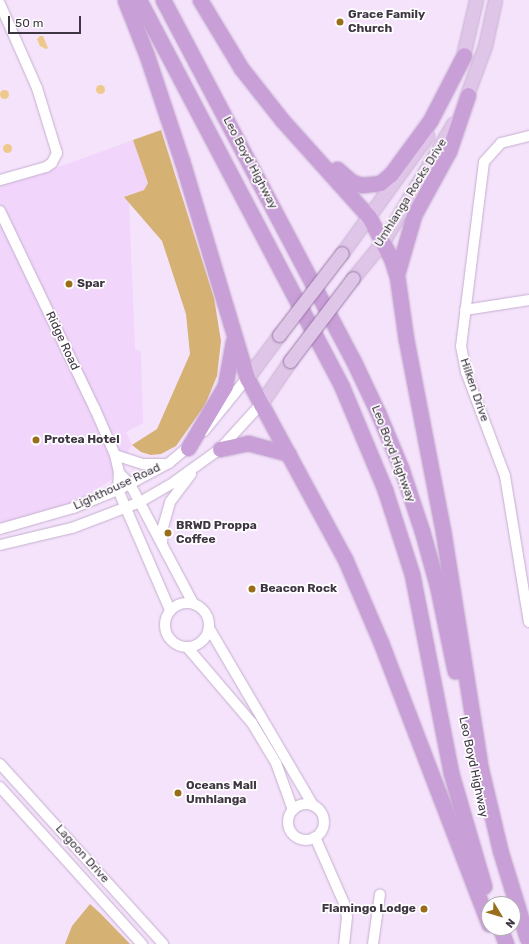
<!DOCTYPE html>
<style>
body{margin:0}
#map{position:relative;width:529px;height:944px;overflow:hidden;background:#f5e3fc;font-family:Rubik,sans-serif}
div>[style]{position:absolute}
[style*='--x']{left:calc(var(--x)*1px);top:calc(var(--y)*1px);width:calc(var(--w)*1px);rotate:calc(var(--a)*1deg)}
.built>*{inset:0;background:#f1d5fb}
.forest>*{inset:0;background:#d5b174}
.water>*{inset:0;background:#eec98b}
.round{border-radius:50%}
.roads{filter:drop-shadow(0 0 1px #c5afce) drop-shadow(0 0 1px #c5afce)}
.minor>*{height:10px;margin:-5px;padding:0 5px;transform-origin:5px;border-radius:5px;background:#fff}
.minor>.ring{margin:-5px;padding:0;box-sizing:content-box;background:none;border:10px solid #fff;border-radius:50%}
.major>*{height:13px;margin:-6.5px;padding:0 6.5px;transform-origin:6.5px;border-radius:6.5px;background:#dfc5e8}
.highway>*{height:15px;margin:-7.5px;padding:0 7.5px;transform-origin:7.5px;border-radius:7.5px;background:#c99fd8}
.bridges{filter:drop-shadow(0 0 1px #997aa4) drop-shadow(0 0 1px #997aa4)}
.major-bridge>*{height:13px;margin:-6.5px;padding:0 6.5px;transform-origin:6.5px;border-radius:6.5px;background:#dfc5e8}
.dots>*{width:11px;height:11px;translate:-50% -50%;box-sizing:border-box;border:2px solid #fff;border-radius:50%}
span{translate:-50% -50%;white-space:nowrap;text-align:center;line-height:1.15;-webkit-text-stroke:3.5px #fff;paint-order:stroke}
.poi-label{font-size:12px;color:#3f3643;font-weight:700}
.left{translate:0 -50%;text-align:left}
.right{translate:-100% -50%;text-align:right}
.street-label{font-size:12px;color:#3f3643}
.north{position:absolute;left:481px;top:896px;width:40px;height:40px;box-sizing:border-box;background:#fff;border:1px solid #b2afb4;border-radius:50%;rotate:128deg;font-size:11px;font-weight:700;line-height:16px;text-align:center;color:#3f3643}
.north::after{content:'';display:block;margin:auto;width:14px;height:18px;background:#986e1b;clip-path:polygon(50% 0,100% 100%,50% 72%,0 100%)}
.scale{position:absolute;left:8px;top:16px;width:73px;height:18px;box-sizing:border-box;border:2px solid #3f3643;border-top:0;padding-left:5px;font-size:12px;line-height:14px;white-space:nowrap;color:#3f3643;-webkit-text-stroke:3px #fff;paint-order:stroke}
</style>
<div id="map">
<div class="built">
<div style="clip-path:polygon(133px 140px,148px 183px,144px 190px,124px 197px,129px 202px,135px 349px,141px 352px,143px 423px,126px 432px,132px 445px,110px 481px,69px 506px,0 523px,0 183px,45px 172px)"></div>
</div>
<div class="forest">
<div style="clip-path:polygon(161px 130px,214px 298px,221px 341px,217px 376px,205px 405px,176px 446px,161px 454px,151px 455px,141px 452px,132px 445px,157px 429px,190px 354px,186px 314px,162px 241px,124px 197px,144px 190px,148px 183px,133px 140px)"></div>
<div style="clip-path:polygon(90px 904px,101px 914px,130px 944px,65px 944px,72px 926px)"></div>
</div>
<div class="water">
<div style="clip-path:polygon(40px 36px,43px 36px,48px 48px,46px 49px,40px 46px,37px 39px)"></div>
<div class="round" style="left:95.5px;top:84.5px;width:9px;height:9px"></div>
<div class="round" style="left:-0.5px;top:89.5px;width:9px;height:9px"></div>
<div class="round" style="left:2.5px;top:143.5px;width:9px;height:9px"></div>
</div>
<div class="roads">
<div class="minor">
<div style="--x:0;--y:4;--w:92;--a:66.2"></div>
<div style="--x:37;--y:88;--w:68;--a:72.9"></div>
<div style="--x:57;--y:153;--w:11;--a:117"></div>
<div style="--x:52;--y:163;--w:7;--a:146"></div>
<div style="--x:46;--y:167;--w:48;--a:164.2"></div>
<div style="--x:529;--y:136;--w:29;--a:166"></div>
<div style="--x:501;--y:143;--w:25;--a:132"></div>
<div style="--x:484;--y:162;--w:185;--a:97.1"></div>
<div style="--x:461;--y:346;--w:26;--a:79"></div>
<div style="--x:466;--y:372;--w:111;--a:69.4"></div>
<div style="--x:505;--y:476;--w:148;--a:80.7"></div>
<div style="--x:0;--y:211;--w:220;--a:64.4"></div>
<div style="--x:95;--y:409;--w:50;--a:66.5"></div>
<div style="--x:115;--y:455;--w:18;--a:77"></div>
<div style="--x:465;--y:310;--w:65;--a:-8.9"></div>
<div style="--x:204;--y:431;--w:68;--a:-50.9"></div>
<div style="--x:115;--y:455;--w:29;--a:18"></div>
<div style="--x:143;--y:464;--w:20;--a:0"></div>
<div style="--x:0;--y:529;--w:76;--a:-16"></div>
<div style="--x:73;--y:508;--w:48;--a:-21.8"></div>
<div style="--x:118;--y:490;--w:58;--a:-27.9"></div>
<div style="--x:169;--y:463;--w:30;--a:-40"></div>
<div style="--x:162;--y:544;--w:17;--a:-87"></div>
<div style="--x:163;--y:527;--w:26;--a:-74"></div>
<div style="--x:170;--y:502;--w:35;--a:-53"></div>
<div style="--x:0;--y:545;--w:74;--a:-13.3"></div>
<div style="--x:72;--y:528;--w:73;--a:-20.9"></div>
<div style="--x:140;--y:502;--w:39;--a:-30"></div>
<div style="--x:174;--y:482;--w:57;--a:-35.7"></div>
<div style="--x:220;--y:449;--w:59;--a:-47.7"></div>
<div class="ring" style="left:165px;top:603px;width:34px;height:34px"></div>
<div style="--x:170;--y:610;--w:131;--a:-113.4"></div>
<div style="--x:118;--y:490;--w:17;--a:-87"></div>
<div style="--x:119;--y:473;--w:16;--a:45"></div>
<div style="--x:130;--y:484;--w:135;--a:62.1"></div>
<div style="--x:209;--y:628;--w:205;--a:59.6"></div>
<div style="--x:187;--y:647;--w:100;--a:49.5"></div>
<div style="--x:252;--y:723;--w:47;--a:59"></div>
<div style="--x:276;--y:763;--w:50;--a:70.1"></div>
<div style="--x:0;--y:764;--w:243;--a:47.8"></div>
<div style="--x:0;--y:787;--w:212;--a:47.9"></div>
<div class="ring" style="left:288px;top:804px;width:26px;height:26px"></div>
<div style="--x:315;--y:837;--w:72;--a:66.3"></div>
<div style="--x:344;--y:903;--w:14;--a:78"></div>
<div style="--x:347;--y:917;--w:27;--a:96"></div>
<div style="--x:373;--y:944;--w:50;--a:-82"></div>
</div>
<div class="major">
<div style="--x:461;--y:64;--w:66;--a:-76.8"></div>
<div style="--x:464;--y:103;--w:61;--a:-69.8"></div>
<div style="--x:485;--y:46;--w:47;--a:-77.7"></div>
<div style="--x:342;--y:253;--w:145;--a:-54"></div>
<div style="--x:353;--y:278;--w:49;--a:-50.8"></div>
<div style="--x:384;--y:240;--w:135;--a:-59.3"></div>
<div style="--x:247;--y:378;--w:54;--a:-53.3"></div>
<div style="--x:260;--y:405;--w:53;--a:-55.7"></div>
</div>
<div class="highway">
<div style="--x:125;--y:0;--w:60;--a:68.6"></div>
<div style="--x:147;--y:56;--w:111;--a:71.6"></div>
<div style="--x:182;--y:161;--w:227;--a:73.3"></div>
<div style="--x:247;--y:378;--w:206;--a:61.6"></div>
<div style="--x:345;--y:559;--w:91;--a:66.8"></div>
<div style="--x:381;--y:643;--w:301;--a:69"></div>
<div style="--x:139;--y:0;--w:437;--a:62.3"></div>
<div style="--x:342;--y:387;--w:112;--a:67.3"></div>
<div style="--x:385;--y:490;--w:88;--a:72.2"></div>
<div style="--x:412;--y:574;--w:203;--a:78.9"></div>
<div style="--x:451;--y:773;--w:118;--a:73.7"></div>
<div style="--x:163;--y:0;--w:407;--a:62.2"></div>
<div style="--x:353;--y:360;--w:59;--a:64.7"></div>
<div style="--x:378;--y:413;--w:60;--a:67.3"></div>
<div style="--x:401;--y:468;--w:66;--a:71.6"></div>
<div style="--x:422;--y:531;--w:56;--a:74.5"></div>
<div style="--x:437;--y:585;--w:88;--a:78.2"></div>
<div style="--x:200;--y:0;--w:79;--a:58.9"></div>
<div style="--x:241;--y:68;--w:66;--a:51.7"></div>
<div style="--x:282;--y:120;--w:130;--a:48.1"></div>
<div style="--x:369;--y:217;--w:47;--a:61.8"></div>
<div style="--x:391;--y:258;--w:19;--a:72"></div>
<div style="--x:397;--y:276;--w:64;--a:81.9"></div>
<div style="--x:406;--y:339;--w:196;--a:79.1"></div>
<div style="--x:443;--y:531;--w:242;--a:81"></div>
<div style="--x:481;--y:770;--w:82;--a:76.6"></div>
<div style="--x:500;--y:850;--w:92;--a:72.9"></div>
<div style="--x:337;--y:169;--w:20;--a:41"></div>
<div style="--x:352;--y:182;--w:10;--a:17"></div>
<div style="--x:362;--y:185;--w:18;--a:-6"></div>
<div style="--x:380;--y:183;--w:14;--a:-39"></div>
<div style="--x:391;--y:174;--w:66;--a:-53.7"></div>
<div style="--x:430;--y:121;--w:74;--a:-62.7"></div>
<div style="--x:397;--y:274;--w:61;--a:-73.9"></div>
<div style="--x:414;--y:215;--w:73;--a:-61.3"></div>
<div style="--x:449;--y:151;--w:59;--a:-71.3"></div>
<div style="--x:188;--y:448;--w:72;--a:-59.2"></div>
<div style="--x:225;--y:386;--w:45;--a:-79.7"></div>
<div style="--x:220;--y:449;--w:29;--a:-12"></div>
<div style="--x:248;--y:443;--w:42;--a:15"></div>
<div style="--x:500;--y:928;--w:17;--a:69"></div>
</div>
</div>
<div class="bridges">
<div class="major-bridge">
<div style="--x:279;--y:335;--w:103;--a:-52.5"></div>
<div style="--x:290;--y:361;--w:104;--a:-52.8"></div>
</div>
</div>
<div class="dots">
<div style="left:340px;top:22px;background:#986e1b"></div>
<div style="left:69px;top:284px;background:#986e1b"></div>
<div style="left:36px;top:440px;background:#986e1b"></div>
<div style="left:168px;top:533px;background:#986e1b"></div>
<div style="left:252px;top:589px;background:#986e1b"></div>
<div style="left:178px;top:793px;background:#986e1b"></div>
<div style="left:424px;top:909px;background:#986e1b"></div>
</div>
<div class="poi-label">
<span class="left" style="left:348px;top:22px">Grace Family<br>Church</span>
<span class="left" style="left:77px;top:284px">Spar</span>
<span class="left" style="left:44px;top:440px">Protea Hotel</span>
<span class="left" style="left:176px;top:533px">BRWD Proppa<br>Coffee</span>
<span class="left" style="left:260px;top:589px">Beacon Rock</span>
<span class="left" style="left:186px;top:793px">Oceans Mall<br>Umhlanga</span>
<span class="right" style="left:416px;top:909px">Flamingo Lodge</span>
</div>
<div class="street-label">
<span style="left:250px;top:163px;rotate:62deg">Leo Boyd Highway</span>
<span style="left:411px;top:193px;rotate:-58deg">Umhlanga Rocks Drive</span>
<span style="left:62px;top:341px;rotate:65deg">Ridge Road</span>
<span style="left:474px;top:390px;rotate:71deg">Hilken Drive</span>
<span style="left:393px;top:454px;rotate:69deg">Leo Boyd Highway</span>
<span style="left:117px;top:487px;rotate:-25deg">Lighthouse Road</span>
<span style="left:473px;top:767px;rotate:78deg">Leo Boyd Highway</span>
<span style="left:82px;top:854px;rotate:48deg">Lagoon Drive</span>
</div>
<div class="north">N</div>
<div class="scale">50 m</div>
</div>
